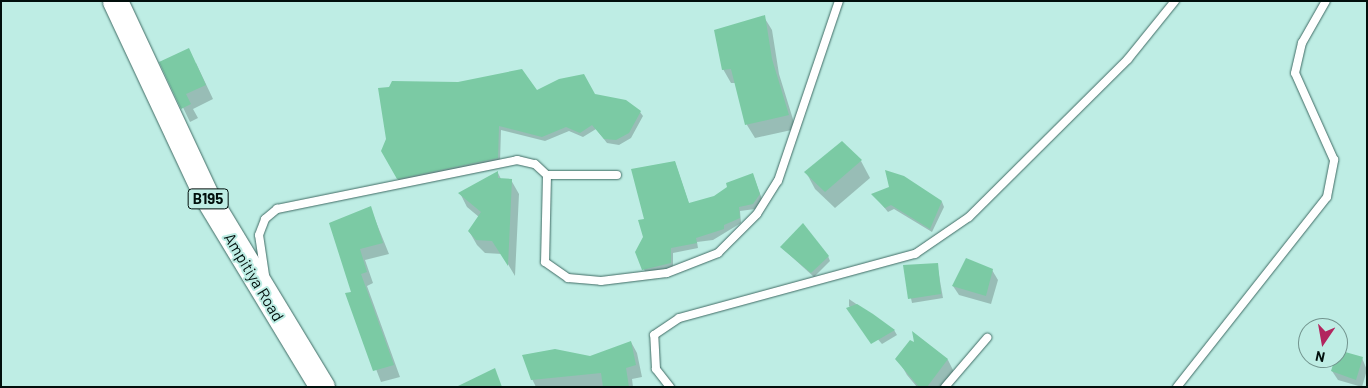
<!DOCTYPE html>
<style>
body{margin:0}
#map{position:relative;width:1368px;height:388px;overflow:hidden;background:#beede4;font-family:Barlow,sans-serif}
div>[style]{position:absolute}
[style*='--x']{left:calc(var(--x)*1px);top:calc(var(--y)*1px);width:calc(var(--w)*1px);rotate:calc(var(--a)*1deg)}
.shadow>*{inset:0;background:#0003}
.building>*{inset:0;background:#7bcaa4}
.roads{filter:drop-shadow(0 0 1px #3f6b64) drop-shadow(0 0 1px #3f6b64)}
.service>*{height:8px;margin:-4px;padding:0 4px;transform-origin:4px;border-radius:4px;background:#fff}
.primary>*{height:25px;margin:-12.5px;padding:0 12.5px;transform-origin:12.5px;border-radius:12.5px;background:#fff}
span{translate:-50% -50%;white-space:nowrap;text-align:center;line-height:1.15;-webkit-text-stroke:4px #beede4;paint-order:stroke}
.shield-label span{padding:1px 4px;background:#beede4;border:1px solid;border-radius:4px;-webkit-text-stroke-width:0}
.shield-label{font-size:15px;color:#010f0c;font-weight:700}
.street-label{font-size:16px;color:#010f0c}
.frame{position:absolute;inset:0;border:2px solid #010f0c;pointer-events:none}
.north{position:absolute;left:1298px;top:318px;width:50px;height:50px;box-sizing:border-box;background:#beede4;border:1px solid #72948e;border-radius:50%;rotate:192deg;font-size:14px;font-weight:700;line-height:20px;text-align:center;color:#010f0c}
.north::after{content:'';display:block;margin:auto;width:18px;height:22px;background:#b2255e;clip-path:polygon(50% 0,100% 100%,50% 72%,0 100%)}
</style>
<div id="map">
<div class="shadow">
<div style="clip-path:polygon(764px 17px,772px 30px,779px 74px,796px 129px,755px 138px,747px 125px,736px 83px,731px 83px,723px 69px)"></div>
<div style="clip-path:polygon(161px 62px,196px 63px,213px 99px,193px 109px,198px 118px,190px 122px)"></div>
<div style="clip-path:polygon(536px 91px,594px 95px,640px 112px,643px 116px,631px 138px,619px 145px,607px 143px,596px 129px,583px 137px,569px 131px,545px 141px,501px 130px,500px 163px,400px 183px,382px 151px)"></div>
<div style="clip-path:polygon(861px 161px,870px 178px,835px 208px,815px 189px,806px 172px)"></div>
<div style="clip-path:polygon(675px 162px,689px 204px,715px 197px,753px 175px,762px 199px,755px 209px,740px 211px,741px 223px,713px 240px,697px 242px,698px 248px,673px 253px,673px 268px,646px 274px,637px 252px,644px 237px,646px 220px)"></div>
<div style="clip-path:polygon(498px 173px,501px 179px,511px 180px,519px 194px,515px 276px,502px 254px,485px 253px,477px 245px,469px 231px,479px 217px,467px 207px,460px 193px)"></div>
<div style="clip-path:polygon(873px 194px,942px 202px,944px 207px,932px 232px,894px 209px,888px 212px)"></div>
<div style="clip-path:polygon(370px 207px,389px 254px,365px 260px,373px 283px,367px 286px,400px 377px,381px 382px,347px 294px,353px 292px,331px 224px)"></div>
<div style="clip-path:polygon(781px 247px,828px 256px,830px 261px,814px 277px)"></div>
<div style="clip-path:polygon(937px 264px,943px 298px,912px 303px,904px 266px)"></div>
<div style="clip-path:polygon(992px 270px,998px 280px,991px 304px,959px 295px,953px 286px)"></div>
<div style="clip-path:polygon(849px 299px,894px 330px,897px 335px,882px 344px,849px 306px)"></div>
<div style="clip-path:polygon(914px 334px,948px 360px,955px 374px,946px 387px,917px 387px,907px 375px,899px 361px,915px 345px)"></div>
<div style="clip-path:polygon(631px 342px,637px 353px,642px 377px,632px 379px,633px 387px,536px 387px,532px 379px)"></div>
<div style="clip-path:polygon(1338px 352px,1362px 358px,1367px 370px,1362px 387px,1338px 380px,1332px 371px)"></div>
</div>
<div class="building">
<div style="clip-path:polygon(765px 15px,772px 59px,789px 115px,745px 125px,731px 69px,722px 70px,714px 30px)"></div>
<div style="clip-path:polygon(189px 48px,206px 85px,186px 94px,191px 104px,181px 109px,159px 62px)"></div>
<div style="clip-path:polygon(522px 69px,537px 90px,559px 79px,584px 74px,595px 94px,626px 100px,641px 111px,629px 133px,616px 140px,604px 139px,592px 125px,580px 133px,566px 127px,542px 137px,499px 126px,498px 158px,397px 179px,381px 151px,386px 139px,378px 88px,389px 87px,392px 81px,458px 82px)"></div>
<div style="clip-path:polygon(842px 141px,862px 160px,825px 192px,804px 172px)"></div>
<div style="clip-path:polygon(675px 161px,689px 203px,714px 196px,727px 187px,726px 183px,753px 173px,760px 194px,753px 204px,739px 207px,740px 218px,724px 225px,724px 229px,696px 238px,697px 243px,671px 248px,671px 263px,642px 270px,635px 252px,643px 237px,638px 220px,644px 219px,631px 169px)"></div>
<div style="clip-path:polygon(885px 170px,904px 176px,942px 201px,930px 229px,891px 205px,885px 208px,871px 194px,889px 187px)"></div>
<div style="clip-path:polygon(498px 171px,498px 178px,512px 179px,508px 266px,492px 241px,476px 240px,468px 231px,481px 212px,458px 193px)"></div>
<div style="clip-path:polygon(371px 206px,383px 243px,360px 249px,367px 272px,361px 274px,394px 365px,373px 371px,345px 293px,351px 292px,329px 223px)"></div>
<div style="clip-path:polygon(803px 223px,829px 256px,811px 273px,780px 247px)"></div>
<div style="clip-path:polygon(966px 258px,993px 269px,986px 296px,952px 286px)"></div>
<div style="clip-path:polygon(938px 263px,941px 294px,908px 299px,903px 265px)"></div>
<div style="clip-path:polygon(857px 304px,873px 314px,895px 330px,871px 344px,846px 308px)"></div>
<div style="clip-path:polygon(912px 331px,948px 359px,927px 387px,919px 387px,895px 359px,910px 340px,914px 342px)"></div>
<div style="clip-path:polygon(631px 341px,636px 365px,626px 368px,629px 387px,603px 387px,601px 373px,531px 380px,522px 355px,555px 349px,590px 356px)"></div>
<div style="clip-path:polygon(1338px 350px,1363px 357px,1356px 380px,1331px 371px,1335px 358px,1338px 358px)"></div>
<div style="clip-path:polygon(495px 368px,502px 387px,456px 387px)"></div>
</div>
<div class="roads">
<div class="service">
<div style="--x:547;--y:175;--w:70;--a:0"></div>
<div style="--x:265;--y:275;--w:40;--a:-98.5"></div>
<div style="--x:259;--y:235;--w:17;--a:-69"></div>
<div style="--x:265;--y:219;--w:16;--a:-40"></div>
<div style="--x:277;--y:209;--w:245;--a:-11.5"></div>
<div style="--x:517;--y:160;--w:18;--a:13"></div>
<div style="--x:535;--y:164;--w:16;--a:43"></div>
<div style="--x:547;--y:175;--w:87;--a:91.3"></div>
<div style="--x:545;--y:262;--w:28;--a:35"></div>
<div style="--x:568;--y:278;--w:33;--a:5"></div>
<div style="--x:601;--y:281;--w:66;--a:-6.9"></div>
<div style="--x:667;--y:273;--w:55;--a:-21.4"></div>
<div style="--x:718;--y:253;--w:55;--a:-45"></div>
<div style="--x:757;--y:214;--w:39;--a:-58"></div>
<div style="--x:778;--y:181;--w:190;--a:-71.3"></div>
<div style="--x:670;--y:387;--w:23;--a:-128"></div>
<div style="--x:656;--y:369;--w:34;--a:-93"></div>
<div style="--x:654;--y:335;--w:30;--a:-34"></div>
<div style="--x:679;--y:318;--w:245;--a:-15.2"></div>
<div style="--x:915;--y:254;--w:65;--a:-34.4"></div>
<div style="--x:969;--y:217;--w:224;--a:-44.8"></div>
<div style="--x:1128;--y:59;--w:75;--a:-51"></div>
<div style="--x:945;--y:387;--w:65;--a:-49.4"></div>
<div style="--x:1177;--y:387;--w:242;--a:-51.7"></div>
<div style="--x:1327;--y:197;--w:38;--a:-79"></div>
<div style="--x:1334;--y:160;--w:95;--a:-114.1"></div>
<div style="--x:1295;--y:73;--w:31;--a:-77"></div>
<div style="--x:1302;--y:43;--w:48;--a:-60.3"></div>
</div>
<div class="primary">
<div style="--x:115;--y:1;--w:217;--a:64.9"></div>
<div style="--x:207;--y:197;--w:222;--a:58.8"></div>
</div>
</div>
<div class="shield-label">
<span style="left:208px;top:199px">B195</span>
</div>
<div class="street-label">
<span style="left:254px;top:277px;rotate:59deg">Ampitiya Road</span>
</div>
<div class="frame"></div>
<div class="north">N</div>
</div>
